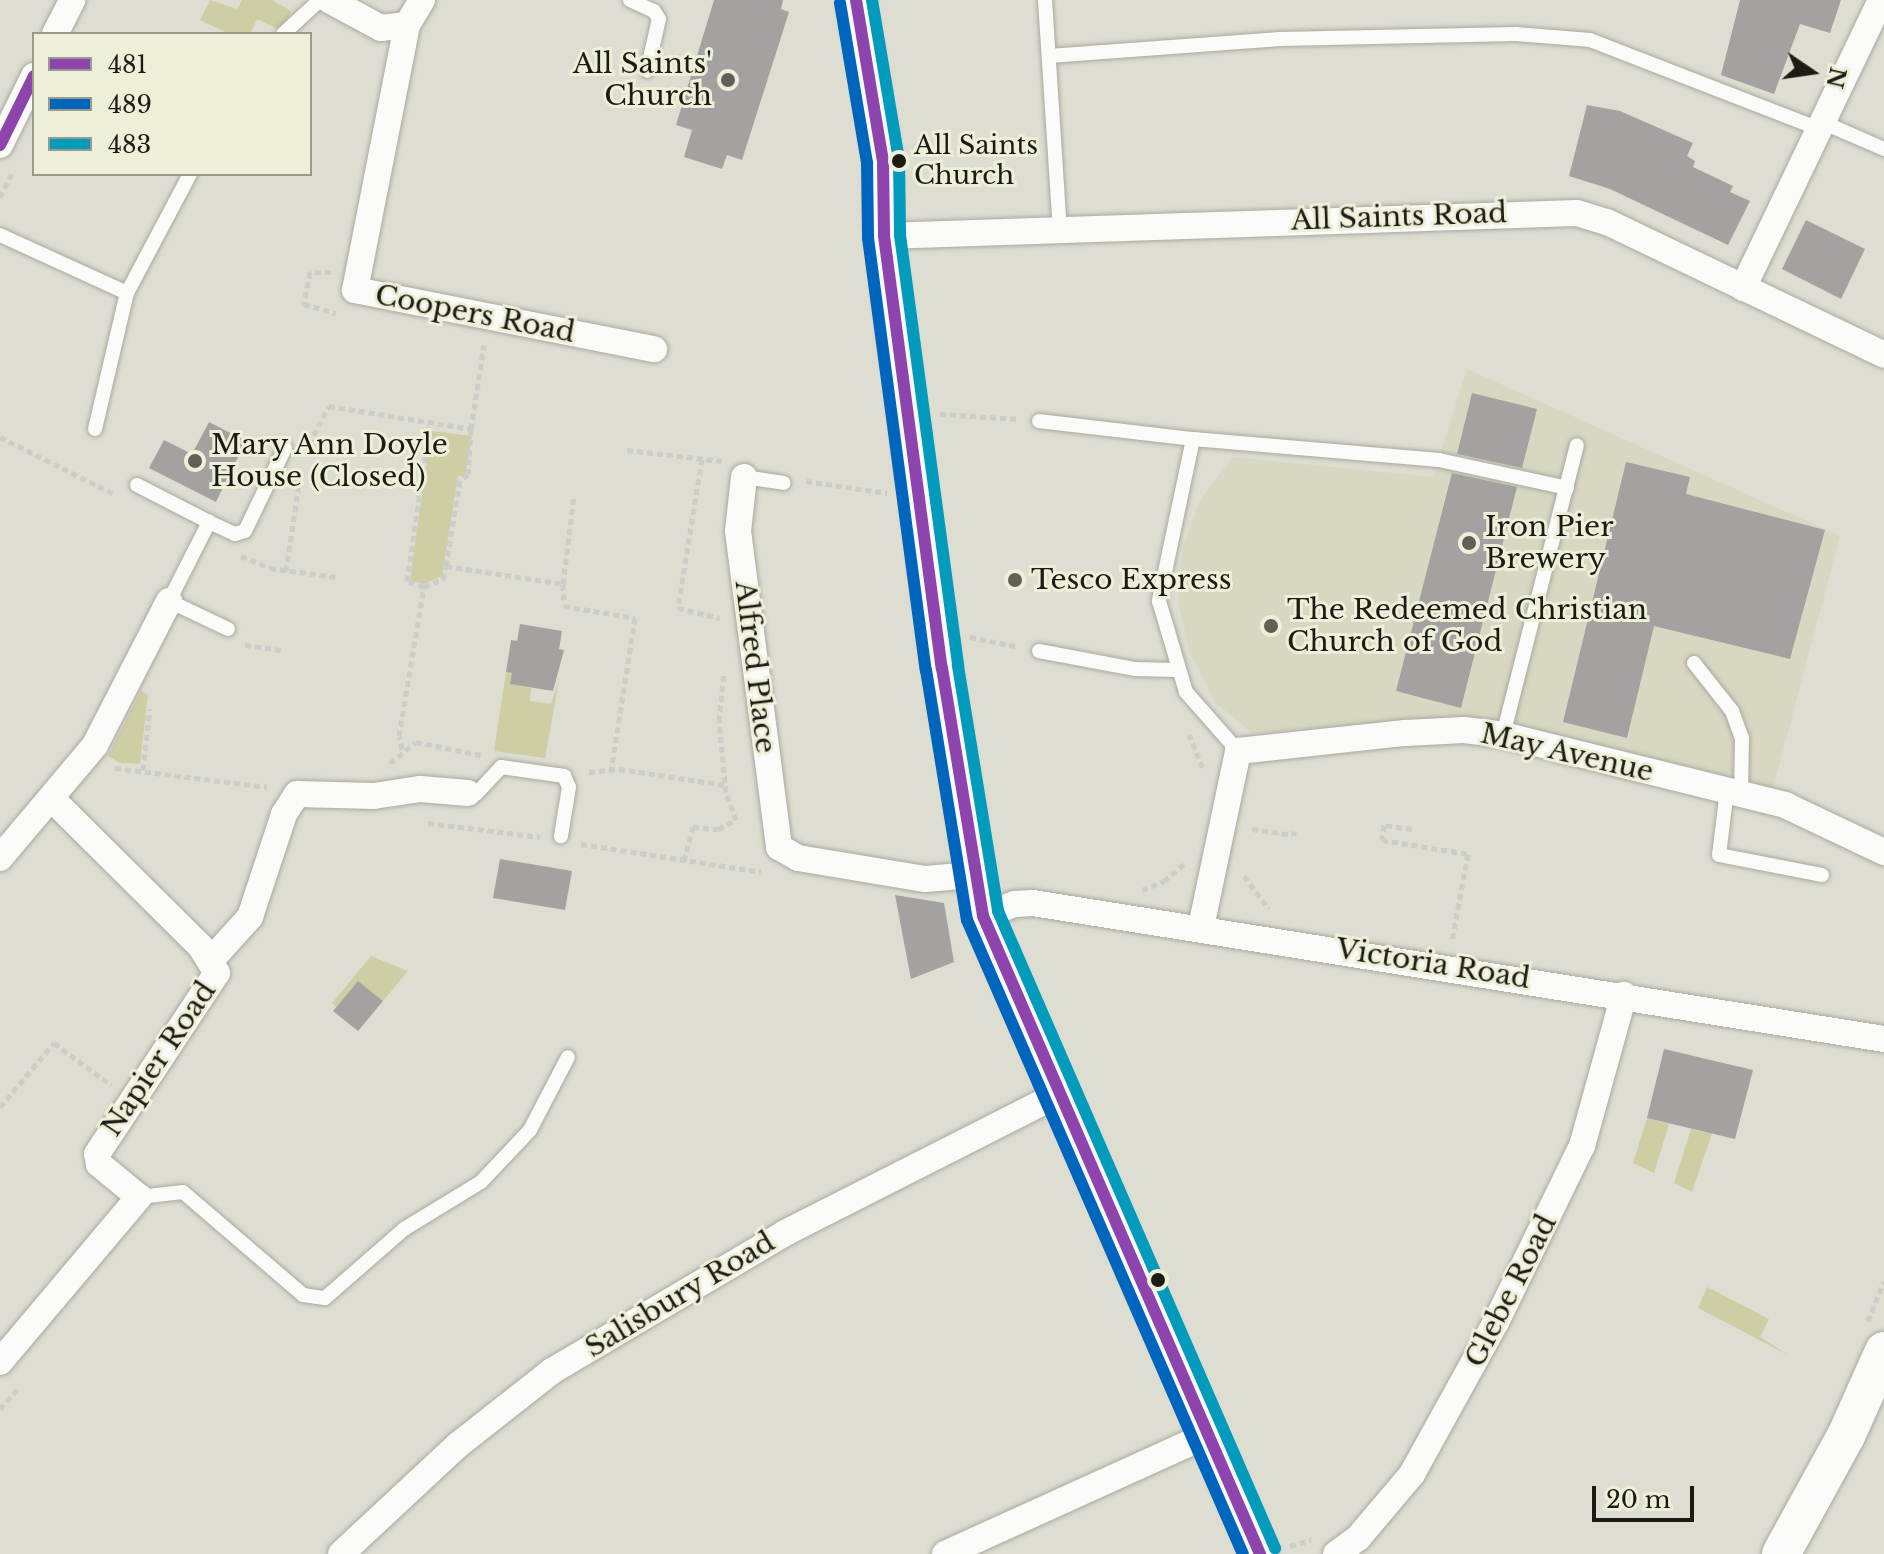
<!DOCTYPE html>
<style>
body{margin:0}
#map{position:relative;width:1884px;height:1554px;overflow:hidden;background:#ddddd1;font-family:"Libre Baskerville",serif}
div>[style]{position:absolute}
[style*='--x']{left:calc(var(--x)*1px);top:calc(var(--y)*1px);width:calc(var(--w)*1px);rotate:calc(var(--a)*1deg)}
.built>*{inset:0;background:#d7d7c2}
.green>*{inset:0;background:#cecea4}
.building>*{inset:0;background:#a3a2a1}
.path>*{height:5px;margin-top:-2.5px;transform-origin:0;background:repeating-linear-gradient(90deg,#ccccc8 0 6px,transparent 0 10px)}
.roads{filter:drop-shadow(0 0 2px #a9a9a0) drop-shadow(0 0 2px #a9a9a0)}
.service>*{height:14px;margin:-7px;padding:0 7px;transform-origin:7px;border-radius:7px;background:#fafaf8}
.minor>*{height:26px;margin:-13px;padding:0 13px;transform-origin:13px;border-radius:13px;background:#fafaf8}
.tertiary>*{height:34px;margin:-17px;padding:0 17px;transform-origin:17px;border-radius:17px;background:#fafaf8}
.secondary>*{height:38px;margin:-19px;padding:0 19px;transform-origin:19px;border-radius:19px;background:#fafaf8}
.bus-1>*{height:12px;margin:-6px;padding:0 6px;transform-origin:6px;border-radius:6px;background:#8e44ad}
.bus-2>*{height:12px;margin:-6px;padding:0 6px;transform-origin:6px;border-radius:6px;background:#0065bd}
.bus-3>*{height:12px;margin:-6px;padding:0 6px;transform-origin:6px;border-radius:6px;background:#039bbb}
.dots>*{width:22px;height:22px;translate:-50% -50%;box-sizing:border-box;border:4px solid #eeefd9;border-radius:50%}
span{translate:-50% -50%;white-space:nowrap;text-align:center;line-height:1.15;-webkit-text-stroke:6px #eeefd9;paint-order:stroke}
.bus-label{font-size:26px;color:#1c1c14}
.left{translate:0 -50%;text-align:left}
.poi-label{font-size:28px;color:#1c1c14}
.right{translate:-100% -50%;text-align:right}
.street-label{font-size:28px;color:#1c1c14}
.legend{position:absolute;left:32px;top:32px;width:280px;height:144px;box-sizing:border-box;background:#eeefd9;border:2px solid #9a9b8a;margin:0;padding:10px 14px;list-style:none;font-size:24px;color:#1c1c14}
.legend li{display:flex;align-items:center;gap:16px;height:40px}
.legend b{width:40px;border:2px solid #9a9b8a}
.north{position:absolute;left:1772px;top:32px;width:80px;height:80px;-webkit-text-stroke:6px #eeefd9;paint-order:stroke;rotate:103deg;font-size:22px;font-weight:700;line-height:32px;text-align:center;color:#1c1c14}
.north::after{content:'';display:block;margin:auto;width:28px;height:36px;background:#1c1c14;clip-path:polygon(50% 0,100% 100%,50% 72%,0 100%)}
.scale{position:absolute;left:1592px;top:1486px;width:102px;height:36px;box-sizing:border-box;border:4px solid #1c1c14;border-top:0;padding-left:10px;font-size:24px;line-height:28px;white-space:nowrap;color:#1c1c14;-webkit-text-stroke:6px #eeefd9;paint-order:stroke}
</style>
<div id="map">
<div class="built">
<div style="clip-path:polygon(1467px 369px,1840px 536px,1772px 792px,1465px 716px,1252px 733px,1215px 702px,1189px 650px,1178px 599px,1183px 547px,1200px 500px,1233px 457px,1433px 477px)"></div>
</div>
<div class="green">
<div style="clip-path:polygon(210px 0,237px 9px,242px 0,272px 0,291px 11px,282px 31px,257px 19px,250px 34px,230px 34px,200px 20px)"></div>
<div style="clip-path:polygon(431px 431px,472px 436px,465px 476px,458px 476px,442px 576px,424px 584px,410px 580px)"></div>
<div style="clip-path:polygon(506px 672px,512px 673px,511px 684px,531px 688px,530px 701px,551px 704px,559px 681px,545px 758px,494px 751px)"></div>
<div style="clip-path:polygon(141px 691px,148px 695px,140px 764px,120px 763px,108px 756px)"></div>
<div style="clip-path:polygon(371px 956px,408px 971px,383px 1001px,358px 981px,336px 1007px,332px 1003px)"></div>
<div style="clip-path:polygon(1715px 1102px,1722px 1104px,1692px 1192px,1674px 1183px,1691px 1129px,1707px 1133px)"></div>
<div style="clip-path:polygon(1647px 1118px,1669px 1124px,1654px 1173px,1633px 1163px)"></div>
<div style="clip-path:polygon(1707px 1287px,1769px 1319px,1760px 1337px,1790px 1356px,1698px 1308px)"></div>
</div>
<div class="building">
<div style="clip-path:polygon(714px 0,783px 0,781px 9px,789px 12px,742px 160px,727px 155px,722px 169px,684px 157px,692px 130px,676px 125px)"></div>
<div style="clip-path:polygon(1740px 0,1841px 0,1830px 33px,1800px 24px,1774px 94px,1721px 75px)"></div>
<div style="clip-path:polygon(1587px 105px,1620px 111px,1693px 143px,1687px 156px,1695px 161px,1693px 167px,1733px 186px,1730px 192px,1750px 201px,1728px 245px,1610px 189px,1569px 176px)"></div>
<div style="clip-path:polygon(1806px 220px,1865px 249px,1841px 299px,1782px 269px)"></div>
<div style="clip-path:polygon(1472px 393px,1537px 409px,1522px 468px,1457px 454px)"></div>
<div style="clip-path:polygon(209px 422px,246px 441px,216px 502px,149px 468px,164px 440px,192px 454px)"></div>
<div style="clip-path:polygon(1626px 462px,1690px 477px,1686px 494px,1825px 530px,1790px 659px,1654px 626px,1627px 738px,1563px 722px)"></div>
<div style="clip-path:polygon(1452px 473px,1517px 487px,1461px 708px,1396px 691px)"></div>
<div style="clip-path:polygon(520px 624px,562px 631px,559px 649px,564px 650px,553px 691px,510px 684px,512px 673px,506px 672px,511px 640px,517px 641px)"></div>
<div style="clip-path:polygon(500px 859px,572px 871px,565px 910px,493px 898px)"></div>
<div style="clip-path:polygon(895px 895px,944px 903px,954px 962px,911px 979px)"></div>
<div style="clip-path:polygon(358px 981px,383px 1001px,358px 1031px,333px 1011px)"></div>
<div style="clip-path:polygon(1664px 1049px,1753px 1070px,1735px 1139px,1647px 1118px)"></div>
</div>
<div class="path">
<div style="--x:0;--y:197;--w:28;--a:-64"></div>
<div style="--x:331;--y:272;--w:21;--a:180"></div>
<div style="--x:310;--y:272;--w:33;--a:101"></div>
<div style="--x:304;--y:304;--w:33;--a:16"></div>
<div style="--x:940;--y:414;--w:78;--a:3.7"></div>
<div style="--x:471;--y:429;--w:45;--a:93.8"></div>
<div style="--x:468;--y:474;--w:11;--a:139"></div>
<div style="--x:460;--y:481;--w:86;--a:99.4"></div>
<div style="--x:446;--y:566;--w:118;--a:8.7"></div>
<div style="--x:563;--y:584;--w:22;--a:87"></div>
<div style="--x:564;--y:606;--w:72;--a:9.6"></div>
<div style="--x:635;--y:618;--w:155;--a:98.9"></div>
<div style="--x:0;--y:437;--w:127;--a:26.6"></div>
<div style="--x:309;--y:444;--w:43;--a:-62.2"></div>
<div style="--x:329;--y:406;--w:144;--a:9.2"></div>
<div style="--x:471;--y:429;--w:85;--a:-81.2"></div>
<div style="--x:627;--y:450;--w:95;--a:6.7"></div>
<div style="--x:702;--y:459;--w:151;--a:99.2"></div>
<div style="--x:678;--y:608;--w:43;--a:13.4"></div>
<div style="--x:806;--y:481;--w:82;--a:8.4"></div>
<div style="--x:241;--y:556;--w:31;--a:22"></div>
<div style="--x:270;--y:568;--w:66;--a:7.9"></div>
<div style="--x:286;--y:571;--w:95;--a:-81.5"></div>
<div style="--x:563;--y:584;--w:89;--a:-82.9"></div>
<div style="--x:424;--y:587;--w:18;--a:-161"></div>
<div style="--x:407;--y:581;--w:160;--a:-81.7"></div>
<div style="--x:970;--y:637;--w:50;--a:11.5"></div>
<div style="--x:245;--y:645;--w:36;--a:8"></div>
<div style="--x:1189;--y:734;--w:38;--a:68"></div>
<div style="--x:402;--y:749;--w:13;--a:-103"></div>
<div style="--x:399;--y:736;--w:151;--a:-80.5"></div>
<div style="--x:424;--y:587;--w:21;--a:-23"></div>
<div style="--x:443;--y:579;--w:13;--a:-77"></div>
<div style="--x:390;--y:763;--w:33;--a:-39"></div>
<div style="--x:416;--y:742;--w:66;--a:11.3"></div>
<div style="--x:115;--y:768;--w:153;--a:7.1"></div>
<div style="--x:143;--y:770;--w:62;--a:-83.6"></div>
<div style="--x:589;--y:772;--w:30;--a:-6"></div>
<div style="--x:619;--y:769;--w:107;--a:8.6"></div>
<div style="--x:428;--y:823;--w:113;--a:7.1"></div>
<div style="--x:1252;--y:829;--w:41;--a:8.3"></div>
<div style="--x:1293;--y:835;--w:4;--a:-63"></div>
<div style="--x:1412;--y:829;--w:28;--a:-172"></div>
<div style="--x:1384;--y:825;--w:15;--a:98"></div>
<div style="--x:1382;--y:840;--w:87;--a:9.2"></div>
<div style="--x:1468;--y:854;--w:87;--a:100.5"></div>
<div style="--x:581;--y:844;--w:182;--a:8.8"></div>
<div style="--x:684;--y:861;--w:35;--a:-75"></div>
<div style="--x:693;--y:827;--w:25;--a:5"></div>
<div style="--x:718;--y:829;--w:20;--a:-27"></div>
<div style="--x:736;--y:820;--w:30;--a:-110"></div>
<div style="--x:726;--y:792;--w:71;--a:-95.6"></div>
<div style="--x:719;--y:721;--w:49;--a:-84.2"></div>
<div style="--x:1244;--y:876;--w:41;--a:52.9"></div>
<div style="--x:1142;--y:890;--w:24;--a:-22"></div>
<div style="--x:1164;--y:881;--w:26;--a:-40"></div>
<div style="--x:0;--y:1107;--w:84;--a:-49.8"></div>
<div style="--x:54;--y:1043;--w:71;--a:36.4"></div>
<div style="--x:1868;--y:1321;--w:43;--a:-68.2"></div>
<div style="--x:0;--y:1409;--w:28;--a:-49"></div>
<div style="--x:1290;--y:1546;--w:22;--a:-16"></div>
</div>
<div class="roads">
<div class="service">
<div style="--x:630;--y:0;--w:26;--a:25"></div>
<div style="--x:654;--y:11;--w:9;--a:58"></div>
<div style="--x:659;--y:19;--w:53;--a:103"></div>
<div style="--x:1045;--y:0;--w:229;--a:86.3"></div>
<div style="--x:283;--y:34;--w:50;--a:-42.6"></div>
<div style="--x:1049;--y:56;--w:232;--a:-4.2"></div>
<div style="--x:1280;--y:39;--w:236;--a:-1.2"></div>
<div style="--x:1516;--y:34;--w:74;--a:4.6"></div>
<div style="--x:1590;--y:40;--w:246;--a:21.2"></div>
<div style="--x:1822;--y:122;--w:68;--a:23.5"></div>
<div style="--x:0;--y:235;--w:140;--a:24.5"></div>
<div style="--x:127;--y:293;--w:135;--a:-62.1"></div>
<div style="--x:1039;--y:421;--w:155;--a:6.7"></div>
<div style="--x:1193;--y:439;--w:166;--a:101.9"></div>
<div style="--x:1159;--y:601;--w:95;--a:73.5"></div>
<div style="--x:1186;--y:692;--w:79;--a:48.6"></div>
<div style="--x:95;--y:429;--w:140;--a:-76.8"></div>
<div style="--x:1193;--y:439;--w:247;--a:4.9"></div>
<div style="--x:1439;--y:460;--w:131;--a:12.3"></div>
<div style="--x:744;--y:477;--w:40;--a:8.5"></div>
<div style="--x:137;--y:485;--w:81;--a:27.2"></div>
<div style="--x:228;--y:629;--w:65;--a:-154.6"></div>
<div style="--x:169;--y:601;--w:89;--a:-63.1"></div>
<div style="--x:209;--y:522;--w:29;--a:25"></div>
<div style="--x:235;--y:534;--w:10;--a:-17"></div>
<div style="--x:245;--y:531;--w:92;--a:-64.3"></div>
<div style="--x:1039;--y:651;--w:98;--a:10.6"></div>
<div style="--x:1135;--y:669;--w:42;--a:1.4"></div>
<div style="--x:1694;--y:663;--w:61;--a:51.6"></div>
<div style="--x:1732;--y:711;--w:29;--a:70"></div>
<div style="--x:1742;--y:738;--w:56;--a:91"></div>
<div style="--x:1503;--y:735;--w:299;--a:-75.7"></div>
<div style="--x:1727;--y:790;--w:65;--a:97"></div>
<div style="--x:1719;--y:855;--w:105;--a:11"></div>
<div style="--x:468;--y:793;--w:8;--a:7"></div>
<div style="--x:476;--y:794;--w:37;--a:-47"></div>
<div style="--x:501;--y:767;--w:64;--a:8.1"></div>
<div style="--x:564;--y:776;--w:12;--a:66"></div>
<div style="--x:569;--y:787;--w:50;--a:99.3"></div>
<div style="--x:139;--y:1197;--w:44;--a:-6.5"></div>
<div style="--x:183;--y:1192;--w:158;--a:40.6"></div>
<div style="--x:303;--y:1295;--w:22;--a:8"></div>
<div style="--x:325;--y:1298;--w:105;--a:-41.1"></div>
<div style="--x:404;--y:1229;--w:90;--a:-31.4"></div>
<div style="--x:481;--y:1182;--w:71;--a:-46.7"></div>
<div style="--x:530;--y:1130;--w:82;--a:-62.5"></div>
</div>
<div class="minor">
<div style="--x:329;--y:0;--w:59;--a:28.3"></div>
<div style="--x:381;--y:28;--w:26;--a:-7"></div>
<div style="--x:422;--y:0;--w:29;--a:121"></div>
<div style="--x:407;--y:25;--w:270;--a:101.1"></div>
<div style="--x:355;--y:290;--w:305;--a:11.2"></div>
<div style="--x:55;--y:34;--w:38;--a:-63"></div>
<div style="--x:0;--y:145;--w:77;--a:-63.8"></div>
<div style="--x:884;--y:236;--w:693;--a:-1.9"></div>
<div style="--x:1577;--y:213;--w:31;--a:17"></div>
<div style="--x:1607;--y:222;--w:307;--a:25.6"></div>
<div style="--x:1743;--y:288;--w:319;--a:-64.4"></div>
<div style="--x:744;--y:477;--w:54;--a:96.3"></div>
<div style="--x:738;--y:531;--w:319;--a:82.6"></div>
<div style="--x:779;--y:847;--w:22;--a:30"></div>
<div style="--x:798;--y:858;--w:129;--a:9.4"></div>
<div style="--x:925;--y:879;--w:48;--a:-4.8"></div>
<div style="--x:0;--y:858;--w:148;--a:-49.9"></div>
<div style="--x:95;--y:745;--w:162;--a:-62.8"></div>
<div style="--x:983;--y:916;--w:34;--a:-21"></div>
<div style="--x:1015;--y:904;--w:18;--a:-3"></div>
<div style="--x:1033;--y:903;--w:862;--a:9.08"></div>
<div style="--x:1201;--y:927;--w:180;--a:-78.1"></div>
<div style="--x:1238;--y:751;--w:168;--a:-6.2"></div>
<div style="--x:1405;--y:733;--w:59;--a:-2.9"></div>
<div style="--x:1464;--y:730;--w:39;--a:7"></div>
<div style="--x:1503;--y:735;--w:291;--a:13.9"></div>
<div style="--x:1785;--y:805;--w:110;--a:25.4"></div>
<div style="--x:212;--y:959;--w:57;--a:-47.9"></div>
<div style="--x:250;--y:917;--w:108;--a:-71.7"></div>
<div style="--x:284;--y:814;--w:24;--a:-57"></div>
<div style="--x:297;--y:794;--w:77;--a:1.5"></div>
<div style="--x:374;--y:796;--w:47;--a:-8.7"></div>
<div style="--x:420;--y:789;--w:48;--a:4.8"></div>
<div style="--x:0;--y:1362;--w:216;--a:-49.9"></div>
<div style="--x:139;--y:1197;--w:52;--a:-140.5"></div>
<div style="--x:99;--y:1164;--w:10;--a:-101"></div>
<div style="--x:97;--y:1154;--w:217;--a:-56.5"></div>
<div style="--x:217;--y:973;--w:31;--a:-122"></div>
<div style="--x:201;--y:947;--w:209;--a:-135.2"></div>
<div style="--x:341;--y:1554;--w:160;--a:-43"></div>
<div style="--x:458;--y:1445;--w:120;--a:-38.2"></div>
<div style="--x:552;--y:1371;--w:271;--a:-30.6"></div>
<div style="--x:785;--y:1233;--w:307;--a:-26.9"></div>
<div style="--x:945;--y:1554;--w:290;--a:-24.4"></div>
<div style="--x:1336;--y:1554;--w:27;--a:-36"></div>
<div style="--x:1358;--y:1538;--w:84;--a:-49.8"></div>
<div style="--x:1412;--y:1474;--w:174;--a:-61.1"></div>
<div style="--x:1496;--y:1322;--w:196;--a:-64"></div>
<div style="--x:1582;--y:1146;--w:157;--a:-74.5"></div>
</div>
<div class="tertiary">
<div style="--x:856;--y:0;--w:164;--a:80.5"></div>
<div style="--x:883;--y:162;--w:74;--a:89.2"></div>
<div style="--x:884;--y:236;--w:436;--a:82.4"></div>
<div style="--x:942;--y:668;--w:251;--a:80.6"></div>
<div style="--x:983;--y:916;--w:696;--a:66.53"></div>
</div>
<div class="secondary">
<div style="--x:1781;--y:1554;--w:135;--a:-61.2"></div>
<div style="--x:1846;--y:1436;--w:93;--a:-65.9"></div>
</div>
</div>
<div class="bus-1">
<div style="--x:856;--y:0;--w:164;--a:80.5"></div>
<div style="--x:883;--y:162;--w:74;--a:89.2"></div>
<div style="--x:884;--y:236;--w:436;--a:82.4"></div>
<div style="--x:942;--y:668;--w:251;--a:80.6"></div>
<div style="--x:983;--y:916;--w:696;--a:66.53"></div>
<div style="--x:0;--y:145;--w:77;--a:-63.8"></div>
</div>
<div class="bus-2">
<div style="--x:840;--y:3;--w:162;--a:80.4"></div>
<div style="--x:867;--y:163;--w:75;--a:89.2"></div>
<div style="--x:868;--y:238;--w:436;--a:82.4"></div>
<div style="--x:926;--y:670;--w:253;--a:80.7"></div>
<div style="--x:967;--y:920;--w:691;--a:66.48"></div>
</div>
<div class="bus-3">
<div style="--x:872;--y:0;--w:161;--a:80.4"></div>
<div style="--x:899;--y:159;--w:76;--a:89.2"></div>
<div style="--x:900;--y:235;--w:435;--a:82.3"></div>
<div style="--x:958;--y:666;--w:248;--a:80.7"></div>
<div style="--x:998;--y:911;--w:695;--a:66.5"></div>
</div>
<div class="dots">
<div style="left:728px;top:80px;background:#606056"></div>
<div style="left:899px;top:161px;background:#1c1c14"></div>
<div style="left:195px;top:461px;background:#606056"></div>
<div style="left:1469px;top:543px;background:#606056"></div>
<div style="left:1015px;top:580px;background:#606056"></div>
<div style="left:1271px;top:626px;background:#606056"></div>
<div style="left:1158px;top:1280px;background:#1c1c14"></div>
</div>
<div class="bus-label">
<span class="left" style="left:914px;top:161px">All Saints<br>Church</span>
</div>
<div class="poi-label">
<span class="right" style="left:712px;top:80px">All Saints'<br>Church</span>
<span class="left" style="left:211px;top:461px">Mary Ann Doyle<br>House (Closed)</span>
<span class="left" style="left:1485px;top:543px">Iron Pier<br>Brewery</span>
<span class="left" style="left:1031px;top:580px">Tesco Express</span>
<span class="left" style="left:1287px;top:626px">The Redeemed Christian<br>Church of God</span>
</div>
<div class="street-label">
<span style="left:1399px;top:217px;rotate:-2deg">All Saints Road</span>
<span style="left:475px;top:314px;rotate:11deg">Coopers Road</span>
<span style="left:755px;top:667px;rotate:83deg">Alfred Place</span>
<span style="left:1567px;top:753px;rotate:13deg">May Avenue</span>
<span style="left:1433px;top:964px;rotate:9deg">Victoria Road</span>
<span style="left:159px;top:1059px;rotate:-56deg">Napier Road</span>
<span style="left:1511px;top:1291px;rotate:-63deg">Glebe Road</span>
<span style="left:680px;top:1295px;rotate:-31deg">Salisbury Road</span>
</div>
<ul class="legend">
<li><b style="height:10px;background:#8e44ad"></b>481</li>
<li><b style="height:10px;background:#0065bd"></b>489</li>
<li><b style="height:10px;background:#039bbb"></b>483</li>
</ul>
<div class="north">N</div>
<div class="scale">20 m</div>
</div>
